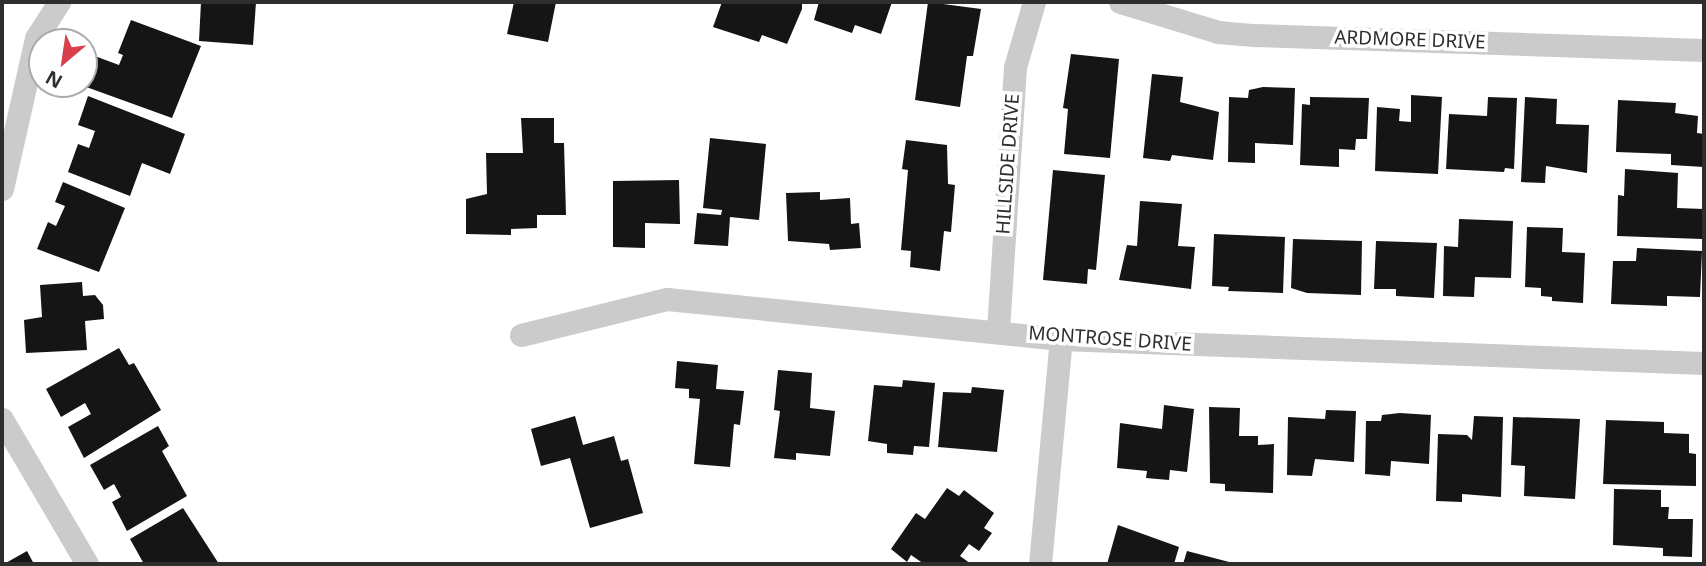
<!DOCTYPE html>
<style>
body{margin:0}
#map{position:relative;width:1706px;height:566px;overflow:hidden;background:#fff;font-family:"Noto Sans",sans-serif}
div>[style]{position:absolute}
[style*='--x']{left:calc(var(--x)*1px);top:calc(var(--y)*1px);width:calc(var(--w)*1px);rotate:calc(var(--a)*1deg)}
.building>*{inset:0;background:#151515}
.minor>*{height:23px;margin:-11.5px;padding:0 11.5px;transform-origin:11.5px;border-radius:11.5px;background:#cbcbcb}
span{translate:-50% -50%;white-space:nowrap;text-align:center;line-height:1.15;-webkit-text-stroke:7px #fff;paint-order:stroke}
.street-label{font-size:19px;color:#2e2e2e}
.frame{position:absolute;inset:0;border:4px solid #2e2e2e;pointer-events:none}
.north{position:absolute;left:28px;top:28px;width:70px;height:70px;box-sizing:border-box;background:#fff;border:2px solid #ababab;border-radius:50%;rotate:209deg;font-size:19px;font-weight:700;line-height:28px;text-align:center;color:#2e2e2e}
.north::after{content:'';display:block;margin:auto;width:24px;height:32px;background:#d73f4d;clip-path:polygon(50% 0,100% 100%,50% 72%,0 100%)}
</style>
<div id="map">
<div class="building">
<div style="clip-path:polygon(201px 2px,256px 2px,253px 45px,199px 41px)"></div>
<div style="clip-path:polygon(514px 2px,556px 2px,548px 42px,507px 34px)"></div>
<div style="clip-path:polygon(722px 2px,802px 2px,802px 9px,787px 44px,762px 35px,759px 42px,713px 27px)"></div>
<div style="clip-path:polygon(819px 2px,892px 2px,881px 34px,855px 25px,852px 33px,814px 20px)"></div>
<div style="clip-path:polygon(928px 2px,981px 9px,973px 56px,967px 56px,960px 107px,915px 100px)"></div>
<div style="clip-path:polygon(131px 20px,201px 46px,172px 118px,78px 84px,84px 84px,92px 55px,119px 65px,123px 55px,118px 53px)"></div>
<div style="clip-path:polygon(1071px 54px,1119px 59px,1110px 158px,1064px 154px,1068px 109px,1063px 108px)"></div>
<div style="clip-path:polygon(1152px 74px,1183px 77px,1180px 102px,1219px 112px,1213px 160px,1172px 155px,1170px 161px,1143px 158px)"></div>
<div style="clip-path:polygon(1263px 87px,1295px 88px,1293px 145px,1255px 143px,1255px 163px,1228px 162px,1229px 97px,1248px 98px,1249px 90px)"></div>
<div style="clip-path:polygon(1411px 95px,1442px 97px,1438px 174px,1375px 171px,1377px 107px,1400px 109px,1399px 121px,1411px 122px)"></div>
<div style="clip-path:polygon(88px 96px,185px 134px,170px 174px,142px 163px,130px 196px,68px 172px,78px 144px,89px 148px,95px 131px,78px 125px)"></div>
<div style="clip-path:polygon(1310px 97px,1369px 98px,1367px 139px,1356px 139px,1355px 150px,1339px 149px,1339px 167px,1300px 165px,1302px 104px,1310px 105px)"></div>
<div style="clip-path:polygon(1488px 97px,1517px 98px,1514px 169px,1505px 168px,1504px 172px,1446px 169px,1449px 114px,1487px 116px)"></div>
<div style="clip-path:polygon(1525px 97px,1557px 99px,1556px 124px,1589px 125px,1587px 173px,1546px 166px,1545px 183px,1521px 182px)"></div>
<div style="clip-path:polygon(1618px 100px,1676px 103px,1675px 113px,1698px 116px,1697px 133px,1704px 134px,1704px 167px,1671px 165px,1671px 154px,1616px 152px)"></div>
<div style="clip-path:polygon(521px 118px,554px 118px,554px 143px,564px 143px,566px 215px,537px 215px,537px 228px,511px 229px,511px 235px,466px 234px,466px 199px,487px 194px,486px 153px,523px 153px)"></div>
<div style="clip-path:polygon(710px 138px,766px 144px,759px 220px,730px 217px,728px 246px,694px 244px,697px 213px,721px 215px,722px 210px,703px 208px)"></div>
<div style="clip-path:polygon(906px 140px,947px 145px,948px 184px,955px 185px,951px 232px,944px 231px,940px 271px,910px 267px,911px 251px,901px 250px,908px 170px,902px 169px)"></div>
<div style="clip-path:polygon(1625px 169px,1678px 173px,1677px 208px,1704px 209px,1702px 239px,1617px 236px,1618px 195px,1624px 196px)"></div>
<div style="clip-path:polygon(1053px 170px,1105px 175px,1096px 270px,1088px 269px,1087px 284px,1043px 280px)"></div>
<div style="clip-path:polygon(679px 180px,680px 224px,645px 223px,645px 248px,613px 247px,613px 181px)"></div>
<div style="clip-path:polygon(63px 182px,125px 208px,99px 272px,37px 249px,48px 222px,56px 226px,65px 206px,55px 202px)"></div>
<div style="clip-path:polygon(820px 192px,820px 200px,850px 198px,851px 224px,859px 223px,861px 248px,830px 250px,829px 244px,788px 241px,786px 193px)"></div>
<div style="clip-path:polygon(1140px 201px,1182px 204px,1178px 246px,1195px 247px,1191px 289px,1119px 280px,1127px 245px,1137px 246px)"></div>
<div style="clip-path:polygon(1459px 219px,1513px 221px,1511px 278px,1475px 277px,1474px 297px,1443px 296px,1444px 246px,1458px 247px)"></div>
<div style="clip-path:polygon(1527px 227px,1563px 228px,1562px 252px,1585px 253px,1583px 303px,1552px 301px,1552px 297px,1541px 296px,1541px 288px,1525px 287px)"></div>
<div style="clip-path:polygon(1214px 234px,1285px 237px,1283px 293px,1228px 291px,1229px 287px,1212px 286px)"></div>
<div style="clip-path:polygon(1293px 239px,1362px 241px,1361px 295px,1307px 293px,1291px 288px)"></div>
<div style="clip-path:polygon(1376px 241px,1437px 243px,1434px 298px,1396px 296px,1396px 289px,1374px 289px)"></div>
<div style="clip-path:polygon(1637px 248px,1702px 251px,1700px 297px,1667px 296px,1667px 306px,1611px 304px,1613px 261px,1636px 261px)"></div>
<div style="clip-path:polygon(82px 282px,83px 296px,95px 295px,103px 305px,104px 319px,85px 321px,87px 350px,26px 353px,24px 320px,42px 317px,40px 285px)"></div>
<div style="clip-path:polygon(119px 348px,129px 365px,134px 363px,161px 410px,84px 458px,68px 427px,91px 414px,85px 403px,61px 417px,46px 389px)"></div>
<div style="clip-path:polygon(677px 361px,718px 365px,716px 389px,744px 391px,740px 425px,734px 424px,730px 467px,694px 464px,700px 399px,689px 398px,689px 389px,675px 388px)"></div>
<div style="clip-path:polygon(778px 370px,812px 373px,810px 408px,835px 411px,830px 456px,796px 453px,796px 460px,774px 458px,780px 411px,774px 410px)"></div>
<div style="clip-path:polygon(903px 380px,935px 383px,929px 447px,914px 446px,913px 455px,887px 453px,887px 444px,868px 441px,874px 385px,902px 387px)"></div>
<div style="clip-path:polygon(972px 387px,1004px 390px,997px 452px,938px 447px,943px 392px,971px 393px)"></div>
<div style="clip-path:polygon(1164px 405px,1194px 409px,1187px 472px,1170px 470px,1169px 480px,1146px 478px,1147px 471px,1117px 468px,1120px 423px,1162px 429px)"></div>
<div style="clip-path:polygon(1209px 407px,1240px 408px,1239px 436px,1258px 436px,1258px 445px,1274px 444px,1273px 493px,1225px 491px,1225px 484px,1210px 483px)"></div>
<div style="clip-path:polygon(1326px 410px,1356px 411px,1354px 462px,1315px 459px,1312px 476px,1287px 475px,1288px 417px,1325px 419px)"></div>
<div style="clip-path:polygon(1400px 413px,1431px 415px,1429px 464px,1391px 461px,1390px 476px,1365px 474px,1366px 421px,1381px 421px,1382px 415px)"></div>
<div style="clip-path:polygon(575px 416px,583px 445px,614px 436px,621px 461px,628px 459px,643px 513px,590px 528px,570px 458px,541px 466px,531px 429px)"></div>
<div style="clip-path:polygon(1474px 416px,1503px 417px,1501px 497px,1462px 494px,1462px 502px,1436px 501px,1438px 434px,1467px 435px,1472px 440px)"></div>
<div style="clip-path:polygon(1513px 417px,1580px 419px,1575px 499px,1524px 496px,1525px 466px,1511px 465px)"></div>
<div style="clip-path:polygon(1606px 420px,1664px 422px,1664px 433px,1689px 434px,1689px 453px,1696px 454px,1696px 486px,1603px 484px)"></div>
<div style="clip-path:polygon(158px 426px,169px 446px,162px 451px,187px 496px,127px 531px,112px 502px,121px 497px,114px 484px,104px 490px,90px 465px)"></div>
<div style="clip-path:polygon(947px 488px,959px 496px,964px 490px,994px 513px,984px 528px,992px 533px,979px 551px,969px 544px,960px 556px,971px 564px,924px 564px,911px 555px,907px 562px,891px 549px,916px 513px,925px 519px)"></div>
<div style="clip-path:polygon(1614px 489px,1661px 490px,1661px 507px,1669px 507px,1668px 519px,1693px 519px,1692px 557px,1663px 556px,1663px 548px,1613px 545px)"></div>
<div style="clip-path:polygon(183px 508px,219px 564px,144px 564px,130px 539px)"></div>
<div style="clip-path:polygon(1118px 525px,1179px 547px,1174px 564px,1107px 564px)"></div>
<div style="clip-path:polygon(27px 551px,34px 564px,4px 564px)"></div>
<div style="clip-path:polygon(1187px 551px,1233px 563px,1233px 564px,1183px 564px)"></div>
</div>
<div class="minor">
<div style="--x:1120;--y:2;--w:102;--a:17"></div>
<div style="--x:1218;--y:32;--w:36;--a:5"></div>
<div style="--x:1254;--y:35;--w:450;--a:1.9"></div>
<div style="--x:2;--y:189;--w:155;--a:-77.3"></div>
<div style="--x:36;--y:38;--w:43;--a:-57.4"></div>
<div style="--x:998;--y:330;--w:264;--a:-86.3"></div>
<div style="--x:1015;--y:67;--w:68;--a:-73.7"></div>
<div style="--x:521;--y:335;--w:150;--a:-13.9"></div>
<div style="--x:667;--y:299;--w:396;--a:5.8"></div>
<div style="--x:1061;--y:339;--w:643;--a:2.14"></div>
<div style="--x:2;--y:419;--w:168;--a:59.6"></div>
<div style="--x:1040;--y:564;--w:226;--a:-84.7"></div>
</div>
<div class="street-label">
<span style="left:1410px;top:40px;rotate:2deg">ARDMORE DRIVE</span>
<span style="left:1008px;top:164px;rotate:-86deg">HILLSIDE DRIVE</span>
<span style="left:1110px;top:339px;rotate:4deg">MONTROSE DRIVE</span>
</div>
<div class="frame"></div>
<div class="north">N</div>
</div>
